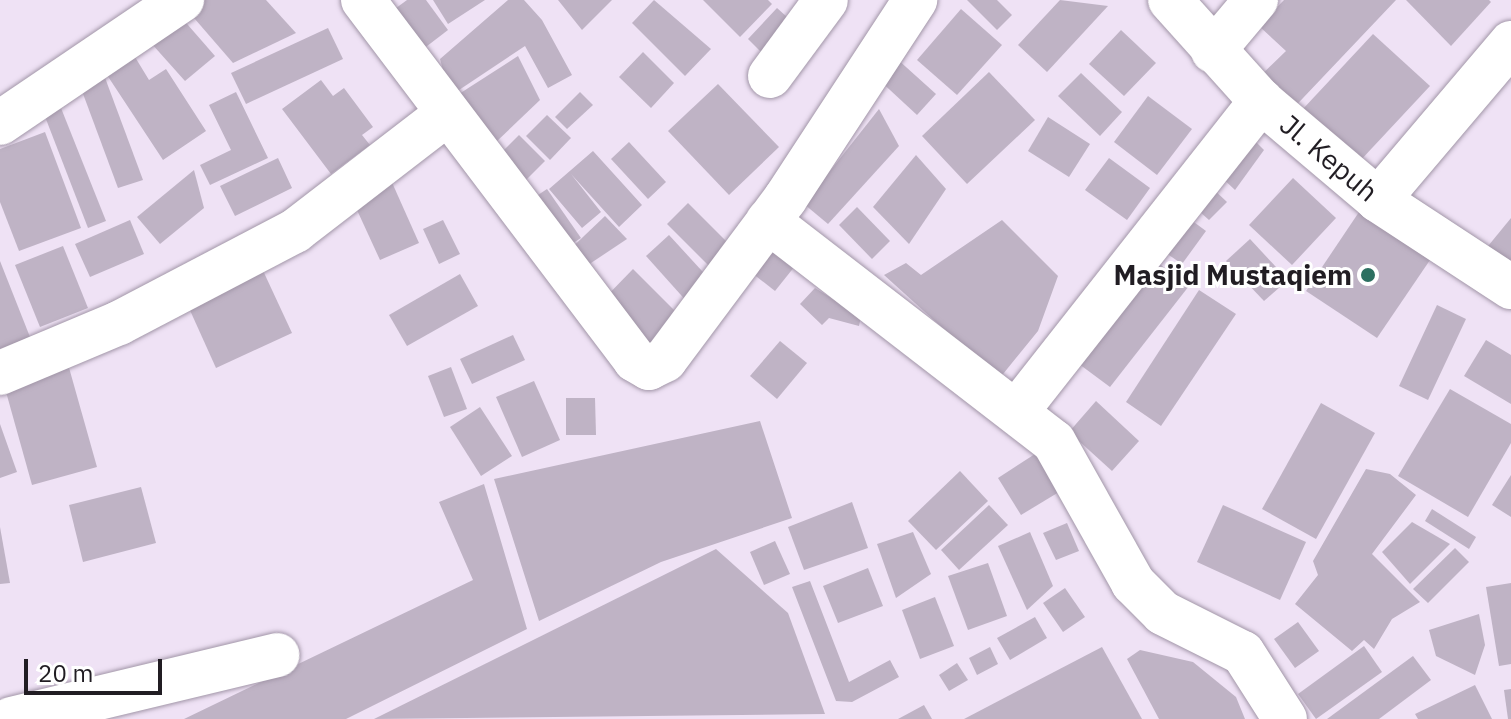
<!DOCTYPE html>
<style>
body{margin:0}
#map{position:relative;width:1511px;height:719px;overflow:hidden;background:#efe2f5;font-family:"IBM Plex Sans",sans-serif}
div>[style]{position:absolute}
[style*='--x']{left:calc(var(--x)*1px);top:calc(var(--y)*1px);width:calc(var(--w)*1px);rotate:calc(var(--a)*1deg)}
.building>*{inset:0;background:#bfb3c5}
.roads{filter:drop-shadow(0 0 2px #a296a8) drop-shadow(0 0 2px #a296a8)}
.minor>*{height:44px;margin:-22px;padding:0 22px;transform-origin:22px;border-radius:22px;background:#fff}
.dots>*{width:22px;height:22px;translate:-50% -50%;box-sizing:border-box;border:4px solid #fff;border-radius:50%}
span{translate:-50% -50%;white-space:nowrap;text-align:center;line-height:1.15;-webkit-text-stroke:6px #fff;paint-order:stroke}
.street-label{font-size:28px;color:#211d23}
.poi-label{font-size:28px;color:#211d23;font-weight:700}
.right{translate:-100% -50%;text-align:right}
.scale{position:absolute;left:24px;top:659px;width:138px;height:36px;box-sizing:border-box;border:4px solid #211d23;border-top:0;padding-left:10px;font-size:24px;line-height:28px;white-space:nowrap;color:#211d23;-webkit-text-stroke:6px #fff;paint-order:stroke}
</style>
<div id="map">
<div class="building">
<div style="clip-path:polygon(201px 0,266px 0,296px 33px,233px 63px,188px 11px)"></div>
<div style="clip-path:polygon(407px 0,426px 0,448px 30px,418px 53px,388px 14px)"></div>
<div style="clip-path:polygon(433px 0,485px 0,448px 24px)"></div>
<div style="clip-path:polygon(508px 0,524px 0,542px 20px,572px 75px,548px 88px,525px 46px,450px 96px,440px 59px)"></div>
<div style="clip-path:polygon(558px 0,612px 0,582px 30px)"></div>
<div style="clip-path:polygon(654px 0,711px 49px,685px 76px,632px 23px)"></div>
<div style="clip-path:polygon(703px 0,768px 0,772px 4px,740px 37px)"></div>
<div style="clip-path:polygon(967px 0,997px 0,1012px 15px,997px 30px)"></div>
<div style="clip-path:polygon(1060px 0,1108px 6px,1047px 72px,1018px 45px)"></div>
<div style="clip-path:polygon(1284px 0,1396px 0,1285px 117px,1252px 84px,1286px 51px,1259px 26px)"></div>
<div style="clip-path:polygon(1406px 0,1489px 0,1491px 2px,1451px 46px)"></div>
<div style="clip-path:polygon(777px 8px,796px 25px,766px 57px,748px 39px)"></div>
<div style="clip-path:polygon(961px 9px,1002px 45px,957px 95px,917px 60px)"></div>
<div style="clip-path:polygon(181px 17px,215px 56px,185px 81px,151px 43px)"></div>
<div style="clip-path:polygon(328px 28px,343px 59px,246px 104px,231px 73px)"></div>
<div style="clip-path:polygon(1121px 30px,1156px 63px,1124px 96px,1089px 64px)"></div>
<div style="clip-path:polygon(1373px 34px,1430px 86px,1359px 162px,1302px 110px)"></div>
<div style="clip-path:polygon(643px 52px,674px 83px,651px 108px,619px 77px)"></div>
<div style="clip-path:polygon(518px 56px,540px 100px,495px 143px,459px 94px)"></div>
<div style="clip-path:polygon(135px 57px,149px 80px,166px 69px,206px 131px,163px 160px,107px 75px)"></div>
<div style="clip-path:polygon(896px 58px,936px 94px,917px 115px,877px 78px)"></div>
<div style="clip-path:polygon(989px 72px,1035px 120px,967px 184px,922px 136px)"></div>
<div style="clip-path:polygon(1081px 73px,1122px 112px,1100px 136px,1058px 96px)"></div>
<div style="clip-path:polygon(104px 75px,143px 180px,118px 188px,79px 83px)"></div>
<div style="clip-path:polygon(321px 80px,333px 96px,344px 88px,373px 127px,362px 135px,370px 145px,331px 174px,282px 109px)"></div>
<div style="clip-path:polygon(718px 84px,779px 147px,729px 195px,668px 131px)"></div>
<div style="clip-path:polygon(236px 92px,268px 158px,210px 185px,200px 165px,231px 150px,209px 105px)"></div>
<div style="clip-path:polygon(580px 92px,593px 105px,567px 129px,555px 117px)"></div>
<div style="clip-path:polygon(1148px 96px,1192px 129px,1157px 175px,1114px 142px)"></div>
<div style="clip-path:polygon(61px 108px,106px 221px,88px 228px,44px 114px)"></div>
<div style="clip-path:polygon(879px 109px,899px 146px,828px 224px,804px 204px)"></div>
<div style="clip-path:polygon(547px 115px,571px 138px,550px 160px,526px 136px)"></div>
<div style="clip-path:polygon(1048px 117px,1090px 144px,1069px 177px,1028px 151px)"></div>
<div style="clip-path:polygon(45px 132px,81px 228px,19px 251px,0 202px,0 149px)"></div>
<div style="clip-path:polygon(1248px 134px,1264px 150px,1235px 190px,1218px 174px)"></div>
<div style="clip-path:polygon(519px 135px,545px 161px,522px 184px,496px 158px)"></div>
<div style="clip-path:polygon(629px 142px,666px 182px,648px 199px,611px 159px)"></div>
<div style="clip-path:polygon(593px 151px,642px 205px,619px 227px,571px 174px,601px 212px,582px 228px,549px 189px)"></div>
<div style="clip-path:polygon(916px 155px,946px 189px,909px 244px,873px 207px)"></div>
<div style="clip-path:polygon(278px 158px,292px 188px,235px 216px,220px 186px)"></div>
<div style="clip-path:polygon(1109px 158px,1150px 188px,1127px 220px,1085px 190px)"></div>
<div style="clip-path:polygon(194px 170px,204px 208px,160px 244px,137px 217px)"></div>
<div style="clip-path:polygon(390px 178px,419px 243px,380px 260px,351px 197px)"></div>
<div style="clip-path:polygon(1293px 178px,1336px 218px,1292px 265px,1249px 225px)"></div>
<div style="clip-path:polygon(1209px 185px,1227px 202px,1209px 220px,1191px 204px)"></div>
<div style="clip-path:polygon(547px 189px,581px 238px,559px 252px,526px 203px)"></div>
<div style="clip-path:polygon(688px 203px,734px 249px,713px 270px,667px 224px)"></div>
<div style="clip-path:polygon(857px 207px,890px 241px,872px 259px,839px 225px)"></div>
<div style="clip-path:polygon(1359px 212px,1430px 260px,1377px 338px,1306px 291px)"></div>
<div style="clip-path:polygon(605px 216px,627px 239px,576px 273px,562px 257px)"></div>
<div style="clip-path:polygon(1187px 217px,1206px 231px,1182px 264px,1163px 251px)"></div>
<div style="clip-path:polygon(1511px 218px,1511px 273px,1484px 251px)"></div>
<div style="clip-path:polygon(130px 220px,144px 254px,90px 277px,75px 244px)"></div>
<div style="clip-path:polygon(443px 220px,460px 254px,439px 264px,423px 229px)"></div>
<div style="clip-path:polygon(1002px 220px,1058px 276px,1038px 331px,999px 379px,884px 275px,906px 263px,921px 275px)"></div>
<div style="clip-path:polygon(669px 235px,713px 283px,689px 304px,646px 256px)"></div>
<div style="clip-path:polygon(1250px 239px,1288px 280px,1264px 301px,1226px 261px)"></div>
<div style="clip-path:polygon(63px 246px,88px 308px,40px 327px,15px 265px)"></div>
<div style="clip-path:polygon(773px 248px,795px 266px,775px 291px,752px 273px)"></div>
<div style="clip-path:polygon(0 261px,30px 337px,0 349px)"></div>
<div style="clip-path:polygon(259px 262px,292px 333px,216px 368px,184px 297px)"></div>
<div style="clip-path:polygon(1157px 262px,1189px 286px,1110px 387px,1079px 364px)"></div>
<div style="clip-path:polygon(633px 269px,684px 320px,649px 355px,598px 305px)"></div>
<div style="clip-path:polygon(460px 274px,478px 306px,407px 346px,389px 315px)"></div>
<div style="clip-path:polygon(815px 288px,861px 316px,859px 326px,829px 318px,822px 325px,800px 304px)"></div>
<div style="clip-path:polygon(1199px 290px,1236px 314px,1161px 426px,1126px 402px)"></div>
<div style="clip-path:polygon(1437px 305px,1466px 319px,1428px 400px,1399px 386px)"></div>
<div style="clip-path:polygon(513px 335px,525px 360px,472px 384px,460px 359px)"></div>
<div style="clip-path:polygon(1486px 340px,1511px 355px,1511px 404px,1464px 376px)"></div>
<div style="clip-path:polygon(780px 341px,807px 363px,777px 399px,750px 376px)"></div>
<div style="clip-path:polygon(66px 357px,97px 467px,32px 485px,1px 374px)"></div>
<div style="clip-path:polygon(451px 367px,467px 409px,444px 417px,428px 376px)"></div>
<div style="clip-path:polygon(534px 381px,560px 440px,522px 457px,496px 397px)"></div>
<div style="clip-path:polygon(1450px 389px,1511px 424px,1511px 443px,1468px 517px,1398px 476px)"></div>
<div style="clip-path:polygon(566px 398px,595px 398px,596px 435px,566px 435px)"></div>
<div style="clip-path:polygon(1096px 401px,1139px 441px,1112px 471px,1069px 432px)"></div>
<div style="clip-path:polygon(1321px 403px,1375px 433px,1316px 539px,1262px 509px)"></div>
<div style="clip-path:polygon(480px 407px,512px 456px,481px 476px,450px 427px)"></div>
<div style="clip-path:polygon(760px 421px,792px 518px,661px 562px,539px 621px,494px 479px)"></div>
<div style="clip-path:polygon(0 424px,17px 472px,0 478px)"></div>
<div style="clip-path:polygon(1035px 454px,1059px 492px,1021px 515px,998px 478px)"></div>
<div style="clip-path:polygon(1366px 469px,1390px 474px,1416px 495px,1372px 554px,1420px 602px,1392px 619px,1374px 649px,1364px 640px,1352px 651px,1295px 604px,1318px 575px,1313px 561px)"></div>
<div style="clip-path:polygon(960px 471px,988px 501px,936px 550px,908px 521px)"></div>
<div style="clip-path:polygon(1511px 475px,1511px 517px,1492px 505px)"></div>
<div style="clip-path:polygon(484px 484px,527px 629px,346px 719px,184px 719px,473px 580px,439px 502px)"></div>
<div style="clip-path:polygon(141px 487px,156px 543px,83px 562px,69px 505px)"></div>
<div style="clip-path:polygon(852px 502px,868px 548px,804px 570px,788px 527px)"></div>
<div style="clip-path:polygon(989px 505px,1008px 525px,959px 570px,941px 550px)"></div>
<div style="clip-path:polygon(1223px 505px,1306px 542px,1280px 600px,1197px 562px)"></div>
<div style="clip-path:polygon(1432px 509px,1476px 537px,1469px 549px,1425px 521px)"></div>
<div style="clip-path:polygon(1412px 522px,1450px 544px,1410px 584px,1382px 552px)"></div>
<div style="clip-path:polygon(1067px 523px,1079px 551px,1056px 560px,1043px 533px)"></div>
<div style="clip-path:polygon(0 527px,10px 583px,0 584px)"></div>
<div style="clip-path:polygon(913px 532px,931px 574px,896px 598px,877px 544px)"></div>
<div style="clip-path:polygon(1030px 532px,1053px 586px,1027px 610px,998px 546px)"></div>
<div style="clip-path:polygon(775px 541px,790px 574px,764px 585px,750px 552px)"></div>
<div style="clip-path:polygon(1455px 548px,1469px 562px,1428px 603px,1413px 589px)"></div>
<div style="clip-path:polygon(716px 549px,788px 613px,825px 714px,374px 719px)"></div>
<div style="clip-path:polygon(988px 563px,1007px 616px,968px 630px,948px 576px)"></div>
<div style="clip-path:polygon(868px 568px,883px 606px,838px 623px,823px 586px)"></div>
<div style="clip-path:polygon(810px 581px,849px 682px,890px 660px,899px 677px,852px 702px,836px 701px,792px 587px)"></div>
<div style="clip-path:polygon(1511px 583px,1511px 664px,1499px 666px,1486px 587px)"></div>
<div style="clip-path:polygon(1065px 588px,1085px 617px,1063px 632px,1043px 603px)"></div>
<div style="clip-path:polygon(935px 597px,954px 646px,920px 659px,902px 610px)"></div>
<div style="clip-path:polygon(1479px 614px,1485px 645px,1475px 675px,1436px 656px,1429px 630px)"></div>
<div style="clip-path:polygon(1035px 617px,1047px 638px,1010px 660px,997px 638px)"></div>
<div style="clip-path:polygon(1298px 622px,1319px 651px,1295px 668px,1274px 639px)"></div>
<div style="clip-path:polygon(1364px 646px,1382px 672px,1316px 719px,1298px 694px)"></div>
<div style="clip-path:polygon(990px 647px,998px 664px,977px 675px,969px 658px)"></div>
<div style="clip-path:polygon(1102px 647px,1142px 719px,964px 719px)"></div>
<div style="clip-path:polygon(1140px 650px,1193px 662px,1236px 697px,1245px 719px,1159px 719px,1127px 659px)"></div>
<div style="clip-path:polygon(1413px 656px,1431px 680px,1379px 719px,1327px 719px)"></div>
<div style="clip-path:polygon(957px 663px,968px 680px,949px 691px,939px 675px)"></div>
<div style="clip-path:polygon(1475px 685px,1492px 719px,1418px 719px,1415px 714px)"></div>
<div style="clip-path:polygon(1511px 689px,1511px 719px,1508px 719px,1504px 690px)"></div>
<div style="clip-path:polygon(924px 705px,932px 719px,898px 719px)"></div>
</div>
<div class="roads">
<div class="minor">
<div style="--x:363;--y:0;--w:451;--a:52.9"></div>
<div style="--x:635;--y:360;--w:16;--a:30"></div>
<div style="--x:649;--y:368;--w:18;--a:-27"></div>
<div style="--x:665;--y:360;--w:201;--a:-53.3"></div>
<div style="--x:785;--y:199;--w:238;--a:-56.8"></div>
<div style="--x:1170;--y:0;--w:136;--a:48"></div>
<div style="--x:1261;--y:101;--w:153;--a:40.2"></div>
<div style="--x:1378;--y:200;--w:159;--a:33.2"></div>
<div style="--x:1213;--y:51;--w:67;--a:-49.9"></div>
<div style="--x:770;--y:76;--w:94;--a:-53.6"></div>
<div style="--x:0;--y:123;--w:220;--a:-34.1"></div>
<div style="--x:1378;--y:200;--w:206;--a:-49.7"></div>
<div style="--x:768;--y:221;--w:361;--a:37.7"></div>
<div style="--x:1054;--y:442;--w:162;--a:60.7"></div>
<div style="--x:1133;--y:583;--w:42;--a:45"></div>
<div style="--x:1163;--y:613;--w:89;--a:26.6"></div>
<div style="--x:1243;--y:653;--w:78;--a:57.5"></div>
<div style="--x:0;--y:373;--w:129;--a:-22.8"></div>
<div style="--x:119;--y:323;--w:199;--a:-27.6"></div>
<div style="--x:295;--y:231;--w:192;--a:-37.6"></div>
<div style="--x:1017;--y:411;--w:395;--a:-51.8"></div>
<div style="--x:11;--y:719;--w:274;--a:-13.5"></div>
</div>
</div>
<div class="dots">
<div style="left:1368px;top:275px;background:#2c6f60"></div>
</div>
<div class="street-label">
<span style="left:1329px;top:158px;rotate:40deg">Jl. Kepuh</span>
</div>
<div class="poi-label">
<span class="right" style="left:1352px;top:275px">Masjid Mustaqiem</span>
</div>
<div class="scale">20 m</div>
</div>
